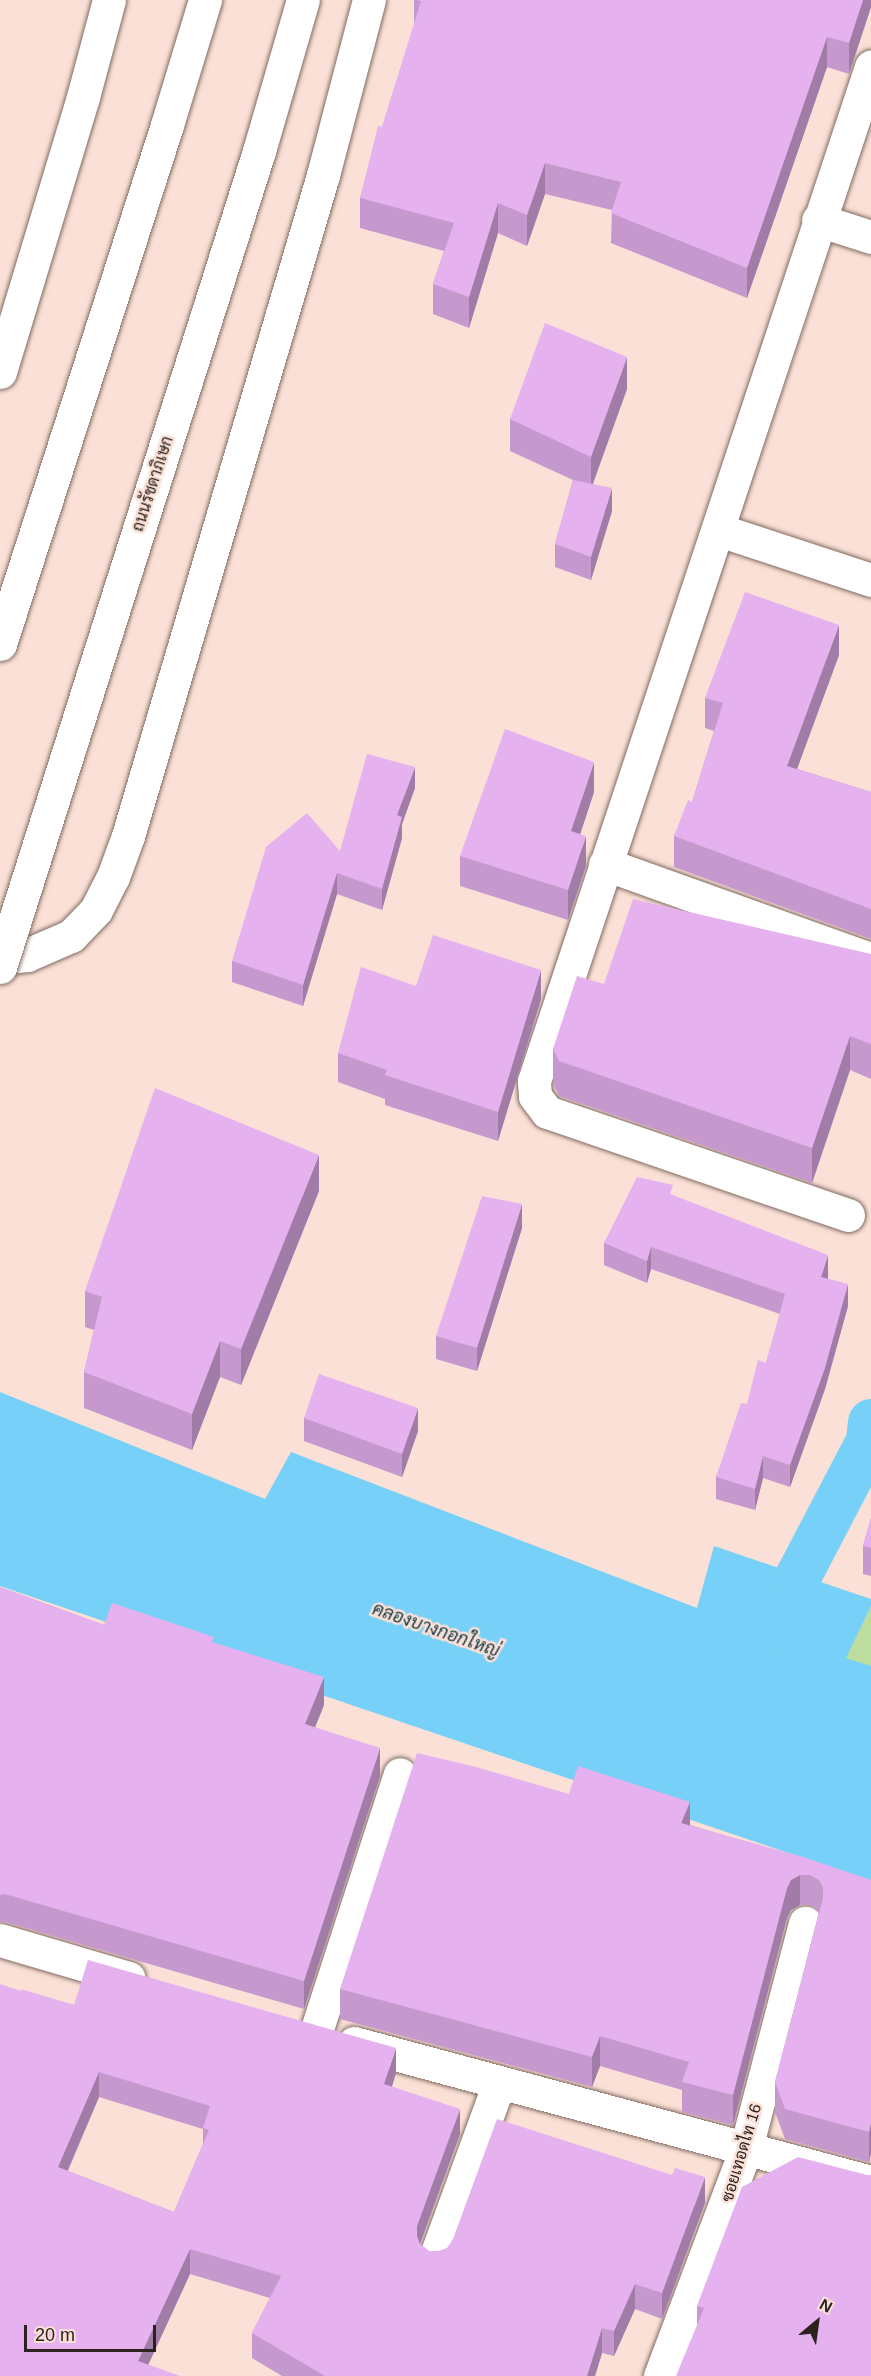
<!DOCTYPE html>
<meta charset="utf-8">
<style>
body{margin:0}
#map{position:relative;width:871px;height:2376px;overflow:hidden;background:#fae0d6;font-family:Arial,Sarabun,sans-serif}
div>[style]{position:absolute}
[style*='--x']{left:calc(var(--x)*1px);top:calc(var(--y)*1px);width:calc(var(--w)*1px);rotate:calc(var(--a)*1deg)}
.green>*{inset:0;background:#bddd9f}
.water>*{inset:0;background:#77d0f7}
.canal>*{height:46px;margin:-23px;padding:0 23px;transform-origin:23px;border-radius:23px;background:#77d0f7}
.roads{filter:drop-shadow(0 0 2px #816b62) drop-shadow(0 0 2px #816b62)}
.street>*{height:33px;margin:-16.5px;padding:0 16.5px;transform-origin:16.5px;border-radius:16.5px;background:#fff}
.primary>*{height:33px;margin:-16.5px;padding:0 16.5px;transform-origin:16.5px;border-radius:16.5px;background:#fff}
.bridges{filter:drop-shadow(0 0 2px #816b62) drop-shadow(0 0 2px #816b62)}
.primary-bridge>*{height:33px;margin:-16.5px;padding:0 16.5px;transform-origin:16.5px;border-radius:16.5px;background:#fff}
.wall>*{inset:0;background:#c598ce}
.shaded-wall>*{inset:0;background:#a07ca7}
.building>*{inset:0;background:#e5b1ef}
span{translate:-50% -50%;white-space:nowrap;text-align:center;line-height:1.15;-webkit-text-stroke:5px #fae0d6;paint-order:stroke}
.street-label{font-size:16px;color:#2b221e}
.water-label{font-size:18px;color:#113a4a;font-style:italic}
.north{position:absolute;left:787px;top:2292px;width:60px;height:60px;-webkit-text-stroke:4px #fae0d6;paint-order:stroke;rotate:29deg;font-size:16px;font-weight:700;line-height:24px;text-align:center;color:#2b221e}
.north::after{content:'';display:block;margin:auto;width:21px;height:27px;background:#2b221e;clip-path:polygon(50% 0,100% 100%,50% 72%,0 100%)}
.scale{position:absolute;left:24px;top:2325px;width:132px;height:27px;box-sizing:border-box;border:3px solid #2b221e;border-top:0;padding-left:8px;font-size:18px;line-height:21px;white-space:nowrap;color:#2b221e;-webkit-text-stroke:4px #fae0d6;paint-order:stroke}
</style>
<div id="map">
<div class="green">
<div style="clip-path:polygon(871px 1606px,871px 1666px,845px 1659px)"></div>
</div>
<div class="water">
<div style="clip-path:polygon(0 1392px,265px 1499px,291px 1452px,697px 1608px,714px 1546px,871px 1599px,871px 1606px,846px 1658px,871px 1666px,871px 1881px,0 1586px)"></div>
</div>
<div class="canal">
<div style="--x:772;--y:1633;--w:36;--a:-67"></div>
<div style="--x:786;--y:1600;--w:179;--a:-62.4"></div>
<div style="--x:869;--y:1441;--w:19;--a:-84"></div>
</div>
<div class="roads">
<div class="street">
<div style="--x:818;--y:220;--w:56;--a:17.8"></div>
<div style="--x:719;--y:530;--w:160;--a:18.2"></div>
<div style="--x:605;--y:864;--w:282;--a:19.7"></div>
<div style="--x:848;--y:1215;--w:318;--a:-161.1"></div>
<div style="--x:547;--y:1112;--w:20;--a:-127"></div>
<div style="--x:535;--y:1096;--w:15;--a:-94"></div>
<div style="--x:534;--y:1081;--w:1069;--a:-71.62"></div>
<div style="--x:0;--y:1940;--w:134;--a:16.4"></div>
<div style="--x:316;--y:2032;--w:271;--a:-72"></div>
<div style="--x:354;--y:2043;--w:535;--a:15.05"></div>
<div style="--x:435;--y:2258;--w:186;--a:-69.9"></div>
<div style="--x:660;--y:2376;--w:244;--a:-69.3"></div>
<div style="--x:746;--y:2148;--w:233;--a:-75.3"></div>
</div>
<div class="primary">
<div style="--x:0;--y:372;--w:287;--a:-73.2"></div>
<div style="--x:83;--y:97;--w:100;--a:-75"></div>
<div style="--x:0;--y:644;--w:545;--a:-72.16"></div>
<div style="--x:167;--y:125;--w:131;--a:-73.1"></div>
<div style="--x:0;--y:958;--w:27;--a:-6"></div>
<div style="--x:27;--y:955;--w:48;--a:-23.4"></div>
<div style="--x:71;--y:936;--w:36;--a:-46"></div>
<div style="--x:96;--y:910;--w:37;--a:-63"></div>
<div style="--x:113;--y:877;--w:44;--a:-69.9"></div>
<div style="--x:128;--y:836;--w:689;--a:-73.56"></div>
<div style="--x:323;--y:175;--w:181;--a:-75.3"></div>
</div>
</div>
<div class="bridges">
<div class="primary-bridge">
<div style="--x:0;--y:967;--w:856;--a:-72.39"></div>
<div style="--x:259;--y:151;--w:157;--a:-73.8"></div>
</div>
</div>
<div class="wall">
<div style="clip-path:polygon(414px 0,871px 0,871px 7px,849px 74px,827px 67px,747px 298px,611px 243px,612px 210px,545px 194px,527px 246px,498px 233px,469px 328px,433px 314px,433px 284px,444px 251px,360px 228px,360px 198px,414px 25px)"></div>
<div style="clip-path:polygon(627px 389px,593px 484px,612px 511px,591px 580px,555px 567px,555px 544px,573px 480px,510px 451px,510px 419px)"></div>
<div style="clip-path:polygon(839px 655px,797px 769px,871px 792px,871px 939px,674px 867px,674px 836px,692px 802px,714px 731px,705px 728px,705px 698px)"></div>
<div style="clip-path:polygon(415px 788px,402px 824px,402px 838px,382px 910px,337px 894px,303px 1006px,232px 982px,232px 961px,340px 851px)"></div>
<div style="clip-path:polygon(594px 792px,580px 834px,586px 866px,568px 920px,460px 886px,460px 856px)"></div>
<div style="clip-path:polygon(871px 954px,871px 1079px,850px 1070px,812px 1183px,559px 1096px,553px 1083px,553px 1049px,604px 984px)"></div>
<div style="clip-path:polygon(416px 986px,541px 999px,498px 1141px,385px 1105px,385px 1099px,338px 1082px,338px 1053px)"></div>
<div style="clip-path:polygon(319px 1191px,241px 1385px,220px 1377px,192px 1450px,84px 1408px,84px 1372px,94px 1330px,85px 1327px,85px 1291px)"></div>
<div style="clip-path:polygon(673px 1196px,828px 1277px,828px 1278px,848px 1306px,825px 1389px,790px 1487px,763px 1478px,755px 1510px,716px 1499px,716px 1477px,747px 1404px,766px 1363px,780px 1314px,651px 1269px,647px 1283px,604px 1265px,604px 1243px)"></div>
<div style="clip-path:polygon(522px 1228px,477px 1371px,436px 1359px,436px 1336px)"></div>
<div style="clip-path:polygon(304px 1418px,418px 1431px,402px 1477px,304px 1441px)"></div>
<div style="clip-path:polygon(871px 1518px,871px 1576px,863px 1574px,863px 1546px)"></div>
<div style="clip-path:polygon(0 1587px,104px 1625px,214px 1643px,324px 1705px,315px 1727px,380px 1776px,304px 2009px,5px 1922px,0 1923px)"></div>
<div style="clip-path:polygon(569px 1794px,690px 1825px,871px 1880px,871px 2153px,869px 2162px,785px 2139px,775px 2112px,775px 2082px,819px 1912px,810px 1905px,800px 1905px,791px 1910px,787px 1918px,733px 2125px,682px 2112px,682px 2090px,600px 2066px,592px 2087px,340px 2019px,340px 1989px)"></div>
<div style="clip-path:polygon(evenodd,21px 1991px,74px 2005px,396px 2073px,392px 2087px,460px 2134px,420px 2244px,429px 2251px,439px 2251px,705px 2203px,662px 2319px,635px 2309px,614px 2356px,602px 2353px,595px 2376px,282px 2376px,252px 2358px,252px 2333px,270px 2298px,190px 2274px,148px 2365px,0 2376px,21px 1991px,99px 2097px,203px 2129px,203px 2144px,174px 2212px,68px 2171px,99px 2097px)"></div>
<div style="clip-path:polygon(867px 2175px,697px 2325px,697px 2306px)"></div>
</div>
<div class="shaded-wall">
<div style="clip-path:polygon(863px 0,871px 0,871px 7px,849px 74px,849px 43px)"></div>
<div style="clip-path:polygon(827px 37px,827px 67px,747px 298px,747px 268px)"></div>
<div style="clip-path:polygon(545px 163px,545px 194px,527px 246px,527px 215px)"></div>
<div style="clip-path:polygon(498px 203px,498px 233px,469px 328px,469px 297px)"></div>
<div style="clip-path:polygon(627px 357px,627px 389px,591px 488px,591px 457px)"></div>
<div style="clip-path:polygon(612px 488px,612px 511px,591px 580px,591px 557px)"></div>
<div style="clip-path:polygon(839px 625px,839px 655px,787px 796px,787px 766px)"></div>
<div style="clip-path:polygon(594px 762px,594px 792px,571px 862px,571px 831px)"></div>
<div style="clip-path:polygon(415px 767px,415px 788px,402px 824px,402px 838px,382px 910px,382px 889px,397px 815px)"></div>
<div style="clip-path:polygon(586px 836px,586px 866px,568px 920px,568px 890px)"></div>
<div style="clip-path:polygon(337px 873px,337px 894px,303px 1006px,303px 985px)"></div>
<div style="clip-path:polygon(541px 970px,541px 999px,498px 1141px,498px 1112px)"></div>
<div style="clip-path:polygon(850px 1036px,850px 1070px,812px 1183px,812px 1148px)"></div>
<div style="clip-path:polygon(319px 1155px,319px 1191px,241px 1385px,241px 1349px)"></div>
<div style="clip-path:polygon(522px 1204px,522px 1228px,477px 1371px,477px 1348px)"></div>
<div style="clip-path:polygon(651px 1247px,651px 1269px,647px 1283px,647px 1261px)"></div>
<div style="clip-path:polygon(828px 1255px,828px 1277px,821px 1299px,821px 1277px)"></div>
<div style="clip-path:polygon(848px 1284px,848px 1306px,825px 1389px,790px 1487px,790px 1465px)"></div>
<div style="clip-path:polygon(220px 1341px,220px 1377px,192px 1450px,192px 1414px)"></div>
<div style="clip-path:polygon(418px 1408px,418px 1431px,402px 1477px,402px 1454px)"></div>
<div style="clip-path:polygon(763px 1456px,763px 1478px,755px 1510px,755px 1489px)"></div>
<div style="clip-path:polygon(324px 1677px,324px 1705px,305px 1752px,305px 1724px)"></div>
<div style="clip-path:polygon(380px 1748px,380px 1776px,304px 2009px,304px 1981px)"></div>
<div style="clip-path:polygon(690px 1802px,690px 1832px,681px 1823px)"></div>
<div style="clip-path:polygon(800px 1875px,800px 1905px,791px 1910px,787px 1918px,733px 2125px,733px 2095px,787px 1888px,791px 1880px)"></div>
<div style="clip-path:polygon(600px 2036px,600px 2066px,592px 2087px,592px 2057px)"></div>
<div style="clip-path:polygon(396px 2048px,396px 2073px,384px 2110px,384px 2084px)"></div>
<div style="clip-path:polygon(99px 2072px,99px 2097px,58px 2192px,58px 2167px)"></div>
<div style="clip-path:polygon(460px 2109px,460px 2134px,417px 2252px,417px 2226px)"></div>
<div style="clip-path:polygon(871px 2123px,871px 2153px,869px 2162px,869px 2132px)"></div>
<div style="clip-path:polygon(705px 2177px,705px 2203px,662px 2319px,662px 2293px)"></div>
<div style="clip-path:polygon(190px 2249px,190px 2274px,143px 2376px,138px 2361px)"></div>
<div style="clip-path:polygon(635px 2284px,635px 2309px,614px 2356px,614px 2331px)"></div>
<div style="clip-path:polygon(602px 2328px,602px 2353px,595px 2376px,587px 2376px)"></div>
</div>
<div class="building">
<div style="clip-path:polygon(416px 0,863px 0,849px 43px,827px 37px,747px 268px,611px 213px,621px 182px,545px 163px,527px 215px,498px 203px,469px 297px,433px 284px,454px 223px,360px 198px,378px 126px,382px 127px,421px 1px)"></div>
<div style="clip-path:polygon(545px 323px,627px 357px,591px 457px,510px 419px)"></div>
<div style="clip-path:polygon(573px 480px,612px 488px,591px 557px,555px 544px)"></div>
<div style="clip-path:polygon(745px 592px,839px 625px,787px 766px,871px 792px,871px 909px,674px 836px,688px 800px,692px 802px,723px 703px,705px 698px)"></div>
<div style="clip-path:polygon(505px 729px,594px 762px,571px 831px,586px 836px,568px 890px,460px 856px)"></div>
<div style="clip-path:polygon(367px 754px,415px 767px,397px 815px,402px 817px,382px 889px,337px 873px,303px 985px,232px 961px,266px 847px,307px 813px,340px 851px)"></div>
<div style="clip-path:polygon(633px 899px,871px 954px,871px 1044px,850px 1036px,812px 1148px,559px 1061px,553px 1049px,577px 976px,604px 984px)"></div>
<div style="clip-path:polygon(433px 935px,541px 970px,498px 1112px,385px 1075px,387px 1070px,338px 1053px,361px 967px,416px 986px)"></div>
<div style="clip-path:polygon(155px 1088px,319px 1155px,241px 1349px,220px 1341px,192px 1414px,84px 1372px,102px 1297px,85px 1291px)"></div>
<div style="clip-path:polygon(637px 1177px,673px 1185px,670px 1194px,828px 1255px,821px 1277px,848px 1284px,825px 1368px,790px 1465px,763px 1456px,755px 1489px,716px 1477px,741px 1403px,747px 1404px,758px 1360px,766px 1363px,785px 1294px,651px 1247px,647px 1261px,604px 1243px)"></div>
<div style="clip-path:polygon(482px 1196px,522px 1204px,477px 1348px,436px 1336px)"></div>
<div style="clip-path:polygon(319px 1374px,418px 1408px,402px 1454px,304px 1418px)"></div>
<div style="clip-path:polygon(871px 1518px,871px 1548px,863px 1546px)"></div>
<div style="clip-path:polygon(0 1587px,104px 1625px,112px 1603px,214px 1637px,212px 1642px,324px 1677px,305px 1724px,380px 1748px,304px 1981px,5px 1894px,0 1895px)"></div>
<div style="clip-path:polygon(417px 1753px,476px 1767px,569px 1794px,578px 1766px,690px 1802px,681px 1823px,800px 1856px,871px 1880px,871px 2123px,869px 2132px,785px 2109px,775px 2082px,823px 1898px,823px 1887px,819px 1880px,810px 1875px,800px 1875px,791px 1880px,787px 1888px,733px 2095px,682px 2082px,689px 2062px,600px 2036px,592px 2057px,340px 1989px)"></div>
<div style="clip-path:polygon(evenodd,88px 1960px,396px 2048px,384px 2084px,460px 2109px,417px 2226px,417px 2236px,420px 2244px,429px 2251px,439px 2251px,447px 2248px,453px 2239px,497px 2119px,672px 2175px,675px 2168px,705px 2177px,662px 2293px,635px 2284px,614px 2331px,602px 2328px,587px 2376px,325px 2376px,252px 2333px,281px 2276px,190px 2249px,138px 2361px,180px 2376px,0 2376px,0 1984px,21px 1991px,21px 1989px,74px 2005px,88px 1960px,99px 2072px,210px 2106px,203px 2128px,209px 2130px,174px 2212px,58px 2167px,99px 2072px)"></div>
<div style="clip-path:polygon(798px 2157px,867px 2175px,871px 2175px,871px 2376px,676px 2376px,704px 2308px,697px 2306px,742px 2187px)"></div>
</div>
<div class="street-label">
<span style="left:153px;top:484px;rotate:-72deg">ถนนรัชดาภิเษก</span>
<span style="left:742px;top:2153px;rotate:-73deg">ซอยเทอดไท 16</span>
</div>
<div class="water-label">
<span style="left:436px;top:1630px;rotate:19deg">คลองบางกอกใหญ่</span>
</div>
<div class="north">N</div>
<div class="scale">20 m</div>
</div>
